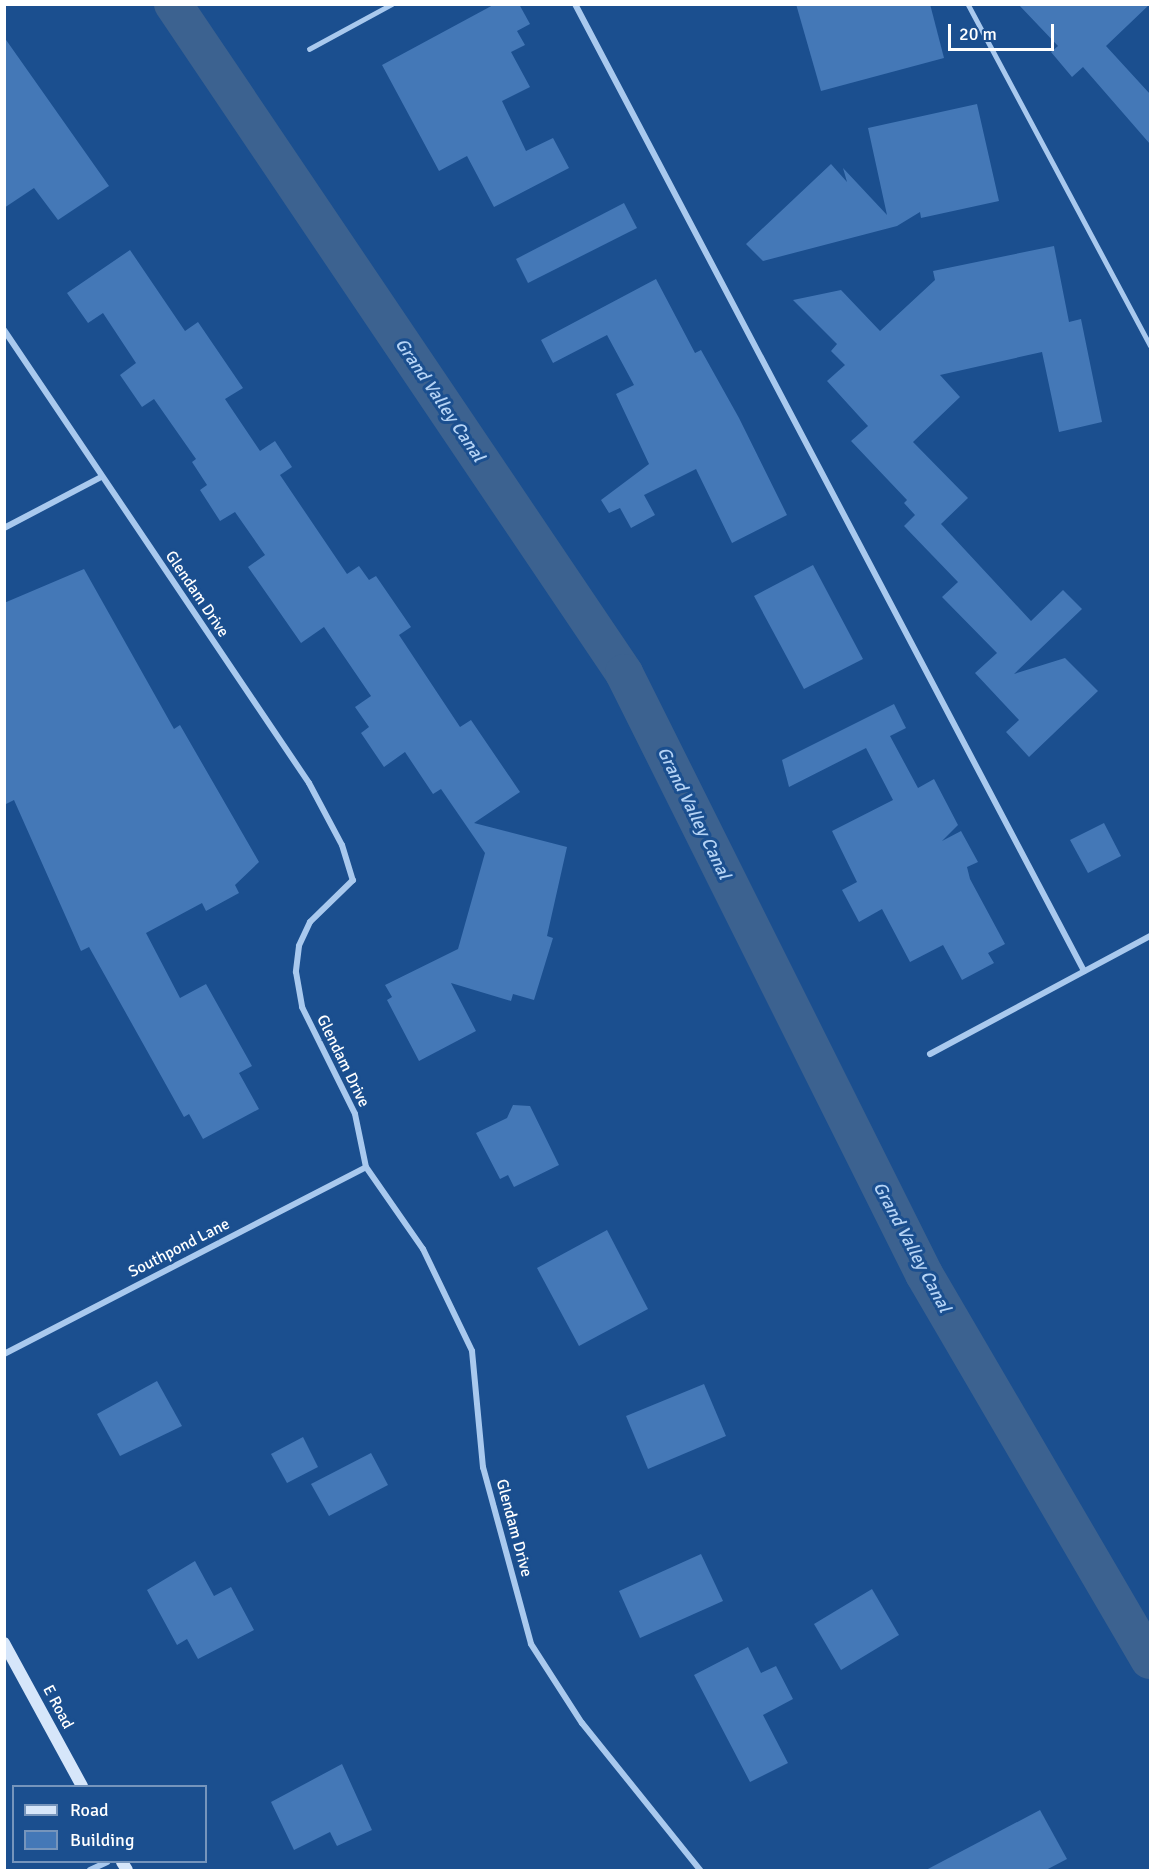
<!DOCTYPE html>
<style>
body{margin:0}
#map{position:relative;width:1155px;height:1875px;overflow:hidden;background:#1b4f8f;font-family:Signika,sans-serif}
div>[style]{position:absolute}
[style*='--x']{left:calc(var(--x)*1px);top:calc(var(--y)*1px);width:calc(var(--w)*1px);rotate:calc(var(--a)*1deg)}
.canal>*{height:38px;margin:-19px;padding:0 19px;transform-origin:19px;border-radius:19px;background:#3c6290}
.building>*{inset:0;background:#4478b7}
.lane>*{height:4.5px;margin:-2.25px;padding:0 2.25px;transform-origin:2.25px;border-radius:2.25px;background:#a9c9ee}
.street>*{height:6px;margin:-3px;padding:0 3px;transform-origin:3px;border-radius:3px;background:#a9c9ee}
.secondary>*{height:12px;margin:-6px;padding:0 6px;transform-origin:6px;border-radius:6px;background:#d6e6fa}
span{translate:-50% -50%;white-space:nowrap;text-align:center;line-height:1.15;-webkit-text-stroke:6px #1b4f8f;paint-order:stroke}
.street-label{font-size:16px;color:#fff}
.water-label{font-size:18px;color:#b5d3f5;font-style:italic}
.frame{position:absolute;inset:0;border:6px solid #fff;pointer-events:none}
.legend{position:absolute;left:12px;top:1785px;width:195px;height:78px;box-sizing:border-box;background:#1b4f8f;border:2px solid #7695bc;margin:0;padding:8px 10px;list-style:none;font-size:18px;color:#fff}
.legend li{display:flex;align-items:center;gap:12px;height:30px}
.legend b{width:30px;border:2px solid #7695bc}
.scale{position:absolute;left:948px;top:24px;width:106px;height:27px;box-sizing:border-box;border:3px solid #fff;border-top:0;padding-left:8px;font-size:18px;line-height:21px;white-space:nowrap;color:#fff;-webkit-text-stroke:4px #1b4f8f;paint-order:stroke}
</style>
<div id="map">
<div class="canal">
<div style="--x:173;--y:4;--w:807;--a:56.01"></div>
<div style="--x:624;--y:673;--w:672;--a:63.47"></div>
<div style="--x:924;--y:1274;--w:447;--a:59.7"></div>
</div>
<div class="building">
<div style="clip-path:polygon(495px 4px,519px 4px,530px 24px,517px 31px,525px 45px,511px 52px,530px 87px,502px 101px,526px 151px,553px 138px,569px 168px,494px 207px,467px 156px,439px 171px,382px 65px)"></div>
<div style="clip-path:polygon(796px 4px,930px 4px,944px 58px,821px 91px)"></div>
<div style="clip-path:polygon(1018px 4px,1150px 4px,1106px 46px,1150px 94px,1150px 144px,1083px 67px,1072px 77px,1051px 52px,1058px 46px)"></div>
<div style="clip-path:polygon(4px 37px,109px 186px,58px 220px,34px 188px,4px 208px)"></div>
<div style="clip-path:polygon(977px 104px,999px 201px,921px 218px,920px 212px,897px 226px,763px 261px,746px 244px,831px 164px,847px 182px,843px 168px,887px 215px,868px 128px)"></div>
<div style="clip-path:polygon(624px 203px,637px 228px,528px 283px,516px 259px)"></div>
<div style="clip-path:polygon(1054px 246px,1069px 322px,1081px 319px,1102px 422px,1059px 432px,1042px 352px,940px 375px,960px 397px,913px 442px,968px 498px,941px 524px,1031px 621px,1063px 590px,1082px 609px,1014px 674px,1065px 658px,1098px 691px,1029px 757px,1006px 732px,1019px 720px,975px 673px,997px 653px,942px 597px,958px 582px,904px 526px,915px 515px,904px 503px,907px 500px,851px 441px,868px 426px,827px 381px,845px 365px,831px 351px,837px 344px,793px 300px,841px 290px,880px 331px,935px 280px,933px 271px)"></div>
<div style="clip-path:polygon(130px 250px,185px 331px,198px 322px,243px 388px,225px 399px,260px 451px,275px 441px,292px 467px,280px 475px,347px 574px,359px 566px,369px 580px,376px 576px,411px 627px,399px 635px,460px 727px,471px 720px,520px 792px,474px 823px,567px 847px,547px 936px,553px 938px,534px 1000px,513px 994px,511px 1001px,451px 983px,476px 1031px,419px 1061px,387px 1000px,392px 997px,385px 985px,458px 949px,485px 853px,441px 789px,433px 794px,405px 752px,384px 767px,361px 733px,369px 727px,355px 707px,371px 696px,324px 627px,301px 643px,248px 567px,265px 555px,235px 512px,220px 521px,200px 490px,207px 485px,192px 462px,196px 459px,154px 399px,142px 407px,120px 375px,136px 363px,103px 313px,88px 323px,67px 293px)"></div>
<div style="clip-path:polygon(656px 279px,695px 353px,701px 350px,739px 418px,787px 515px,732px 543px,696px 469px,644px 495px,655px 515px,631px 528px,620px 508px,609px 513px,601px 500px,649px 464px,616px 394px,634px 385px,607px 335px,553px 363px,541px 340px)"></div>
<div style="clip-path:polygon(813px 565px,863px 659px,804px 689px,754px 596px)"></div>
<div style="clip-path:polygon(84px 569px,174px 729px,180px 725px,259px 862px,235px 885px,239px 893px,206px 911px,202px 903px,146px 933px,180px 998px,206px 984px,252px 1066px,239px 1073px,259px 1109px,203px 1139px,189px 1114px,184px 1117px,89px 947px,81px 951px,14px 800px,4px 805px,4px 603px)"></div>
<div style="clip-path:polygon(894px 704px,906px 728px,890px 736px,918px 788px,934px 779px,958px 825px,942px 841px,961px 831px,978px 862px,967px 867px,970px 879px,1005px 944px,988px 953px,994px 963px,962px 980px,943px 945px,910px 962px,882px 909px,859px 922px,842px 890px,857px 882px,832px 831px,893px 800px,866px 748px,789px 787px,782px 760px)"></div>
<div style="clip-path:polygon(1104px 823px,1121px 856px,1088px 873px,1070px 840px)"></div>
<div style="clip-path:polygon(513px 1105px,530px 1106px,559px 1165px,514px 1187px,508px 1175px,500px 1179px,476px 1133px,507px 1118px)"></div>
<div style="clip-path:polygon(607px 1230px,648px 1309px,579px 1346px,537px 1268px)"></div>
<div style="clip-path:polygon(157px 1381px,182px 1426px,120px 1456px,97px 1414px)"></div>
<div style="clip-path:polygon(704px 1384px,726px 1436px,648px 1469px,626px 1416px)"></div>
<div style="clip-path:polygon(303px 1437px,318px 1467px,287px 1483px,271px 1454px)"></div>
<div style="clip-path:polygon(371px 1453px,388px 1485px,329px 1516px,311px 1484px)"></div>
<div style="clip-path:polygon(701px 1554px,723px 1601px,640px 1638px,619px 1591px)"></div>
<div style="clip-path:polygon(195px 1561px,214px 1596px,231px 1587px,254px 1630px,198px 1659px,187px 1639px,177px 1645px,147px 1590px)"></div>
<div style="clip-path:polygon(872px 1589px,899px 1635px,841px 1670px,814px 1624px)"></div>
<div style="clip-path:polygon(748px 1647px,761px 1673px,776px 1666px,793px 1699px,763px 1715px,788px 1763px,750px 1782px,694px 1675px)"></div>
<div style="clip-path:polygon(342px 1764px,372px 1830px,337px 1846px,330px 1832px,294px 1850px,271px 1802px)"></div>
<div style="clip-path:polygon(1040px 1810px,1067px 1859px,1046px 1870px,926px 1870px)"></div>
</div>
<div class="lane">
<div style="--x:968;--y:4;--w:387;--a:61.9"></div>
<div style="--x:309;--y:49;--w:94;--a:-28.5"></div>
</div>
<div class="street">
<div style="--x:575;--y:4;--w:1093;--a:62.24"></div>
<div style="--x:4;--y:330;--w:546;--a:56.05"></div>
<div style="--x:309;--y:783;--w:70;--a:62"></div>
<div style="--x:342;--y:845;--w:37;--a:73"></div>
<div style="--x:353;--y:880;--w:60;--a:135.7"></div>
<div style="--x:310;--y:922;--w:26;--a:115"></div>
<div style="--x:299;--y:946;--w:26;--a:97"></div>
<div style="--x:296;--y:972;--w:36;--a:80"></div>
<div style="--x:302;--y:1007;--w:119;--a:63.6"></div>
<div style="--x:355;--y:1114;--w:54;--a:78.3"></div>
<div style="--x:366;--y:1167;--w:100;--a:55.2"></div>
<div style="--x:423;--y:1249;--w:113;--a:64.3"></div>
<div style="--x:472;--y:1351;--w:117;--a:84.6"></div>
<div style="--x:483;--y:1467;--w:183;--a:74.8"></div>
<div style="--x:531;--y:1644;--w:94;--a:57.2"></div>
<div style="--x:582;--y:1723;--w:189;--a:51.2"></div>
<div style="--x:4;--y:528;--w:110;--a:-27.7"></div>
<div style="--x:930;--y:1054;--w:250;--a:-28.2"></div>
<div style="--x:4;--y:1354;--w:407;--a:-27.3"></div>
<div style="--x:90;--y:1870;--w:19;--a:-25"></div>
</div>
<div class="secondary">
<div style="--x:4;--y:1643;--w:163;--a:61.4"></div>
<div style="--x:122;--y:1862;--w:9;--a:58"></div>
</div>
<div class="street-label">
<span style="left:197px;top:594px;rotate:56deg">Glendam Drive</span>
<span style="left:343px;top:1061px;rotate:64deg">Glendam Drive</span>
<span style="left:179px;top:1248px;rotate:-27deg">Southpond Lane</span>
<span style="left:514px;top:1528px;rotate:75deg">Glendam Drive</span>
<span style="left:58px;top:1707px;rotate:62deg">E Road</span>
</div>
<div class="water-label">
<span style="left:440px;top:400px;rotate:56deg">Grand Valley Canal</span>
<span style="left:694px;top:813px;rotate:64deg">Grand Valley Canal</span>
<span style="left:912px;top:1247px;rotate:62deg">Grand Valley Canal</span>
</div>
<div class="frame"></div>
<ul class="legend">
<li><b style="height:8px;background:#d6e6fa"></b>Road</li>
<li><b style="height:16px;background:#4478b7"></b>Building</li>
</ul>
<div class="scale">20 m</div>
</div>
